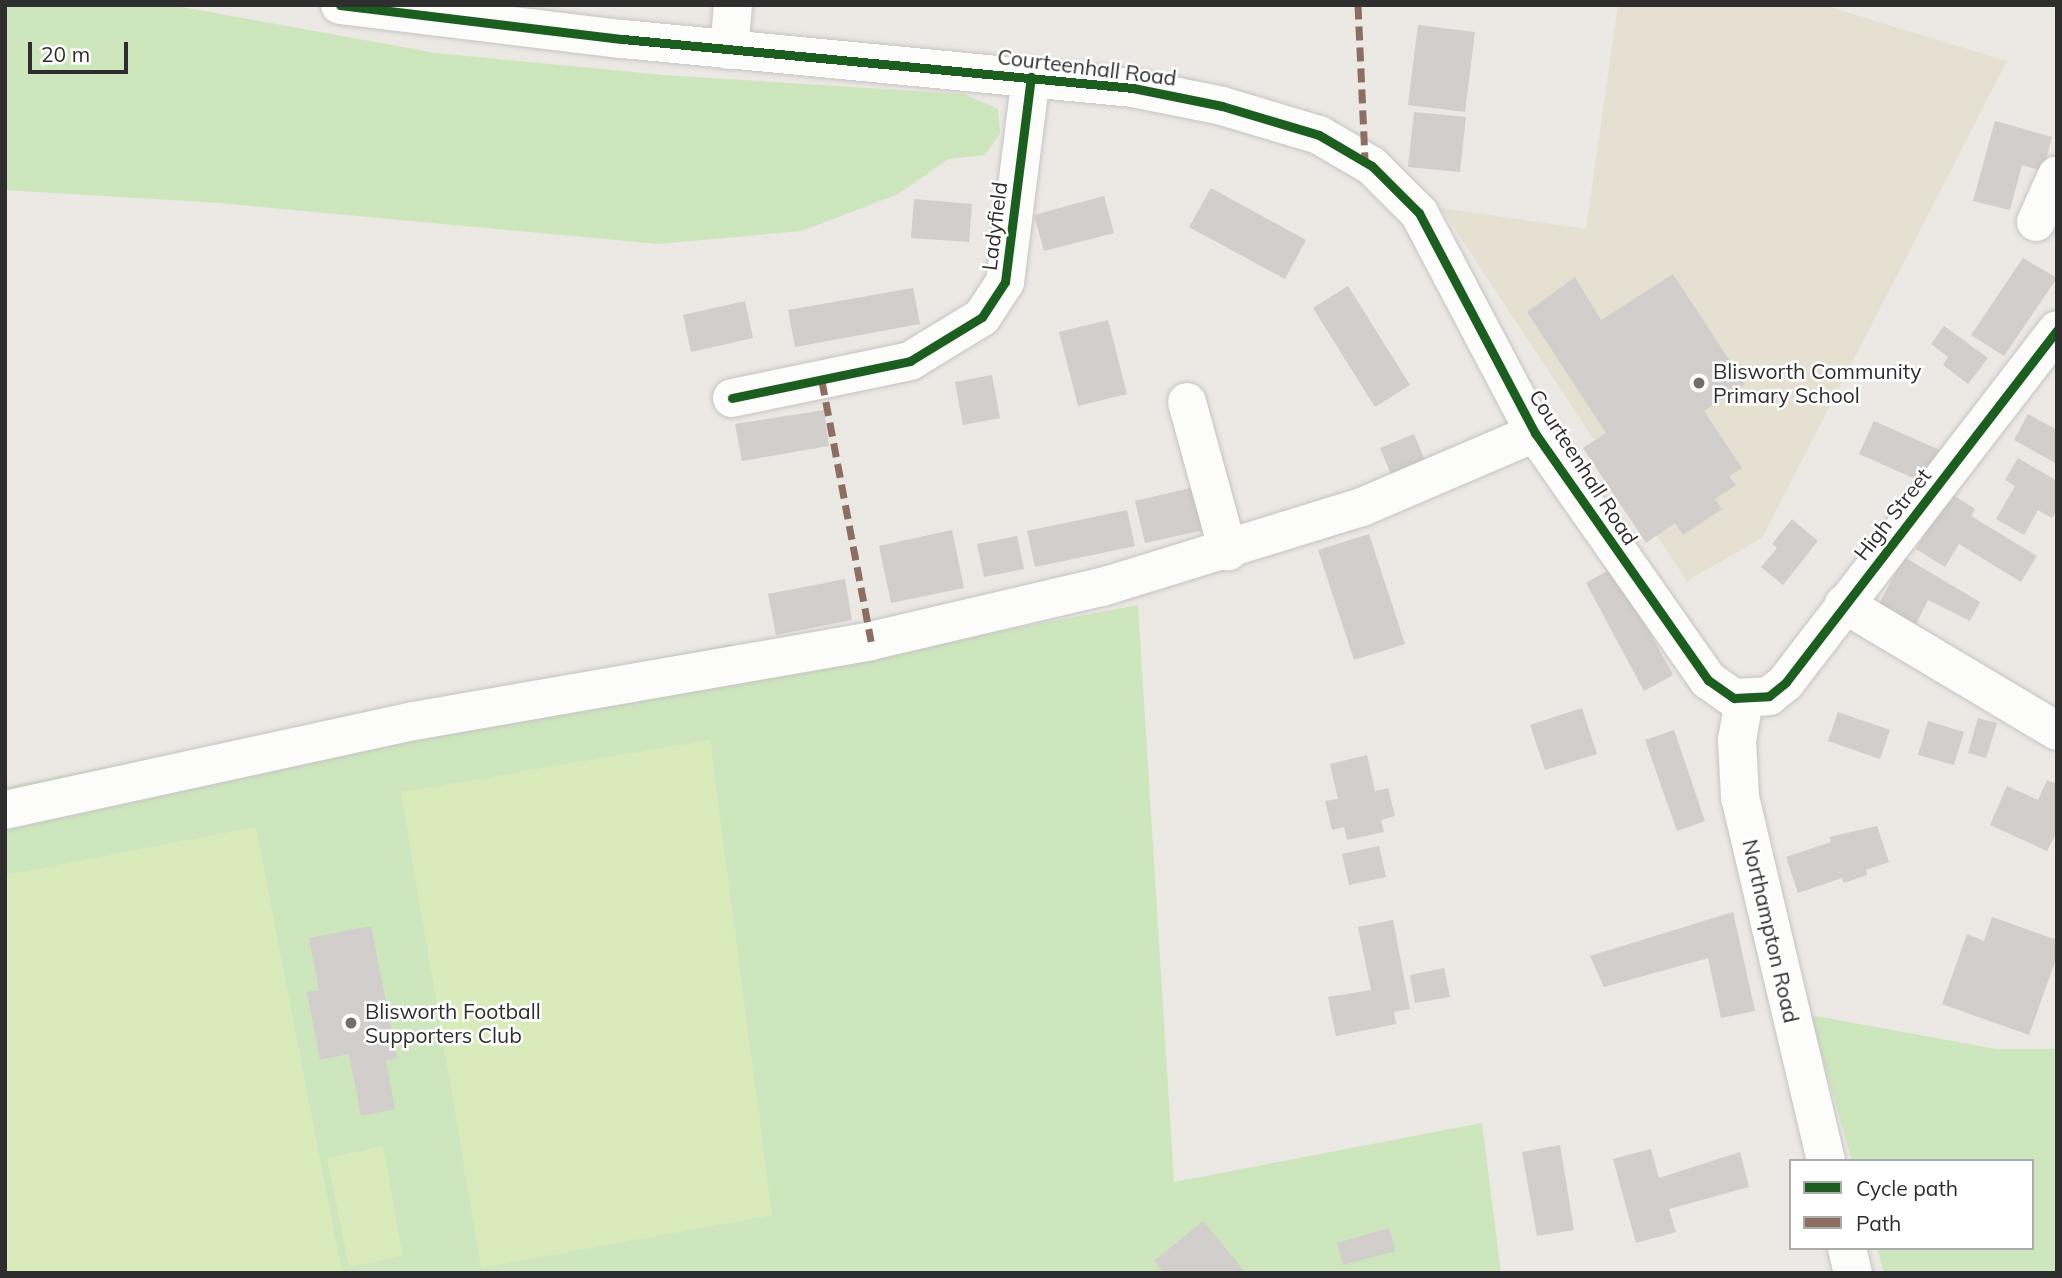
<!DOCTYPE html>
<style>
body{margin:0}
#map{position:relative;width:2062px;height:1278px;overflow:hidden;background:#ece8e4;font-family:Mulish,sans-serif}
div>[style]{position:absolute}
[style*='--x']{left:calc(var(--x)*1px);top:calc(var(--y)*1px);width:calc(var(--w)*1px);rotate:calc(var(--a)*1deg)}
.education>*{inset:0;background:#e6e0d3}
.green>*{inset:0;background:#cee6be}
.pitch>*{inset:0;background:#d9eabb}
.building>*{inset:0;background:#d1cecb}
.roads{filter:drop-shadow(0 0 2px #c5c4c5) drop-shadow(0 0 2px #c5c4c5)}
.minor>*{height:38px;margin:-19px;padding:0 19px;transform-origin:19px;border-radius:19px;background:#fcfcfb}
.quiet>*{height:7px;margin-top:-3.5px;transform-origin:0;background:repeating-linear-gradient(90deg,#8d6e63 0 14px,transparent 0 21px)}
.cycleway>*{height:9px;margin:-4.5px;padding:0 4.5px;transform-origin:4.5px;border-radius:4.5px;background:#1b5e20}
.dots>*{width:19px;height:19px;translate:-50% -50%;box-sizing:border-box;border:4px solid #fff;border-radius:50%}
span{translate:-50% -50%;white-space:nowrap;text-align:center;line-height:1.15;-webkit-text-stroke:5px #fff;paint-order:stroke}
.street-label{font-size:21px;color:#2e2e2e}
.poi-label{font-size:21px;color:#2e2e2e}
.left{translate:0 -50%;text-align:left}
.frame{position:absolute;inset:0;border:7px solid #2e2e2e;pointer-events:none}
.legend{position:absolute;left:1789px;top:1159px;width:245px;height:91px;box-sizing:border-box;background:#fff;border:2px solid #ababab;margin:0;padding:9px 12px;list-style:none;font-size:21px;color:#2e2e2e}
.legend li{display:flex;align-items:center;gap:14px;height:35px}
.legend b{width:35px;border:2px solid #ababab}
.scale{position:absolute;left:28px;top:42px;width:100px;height:32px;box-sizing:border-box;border:4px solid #2e2e2e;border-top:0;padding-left:9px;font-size:21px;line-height:24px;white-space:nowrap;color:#2e2e2e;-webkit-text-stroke:5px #fff;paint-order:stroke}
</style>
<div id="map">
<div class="education">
<div style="clip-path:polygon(1618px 5px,1823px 5px,2007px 61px,1762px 538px,1687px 581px,1441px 208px,1586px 229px)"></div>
</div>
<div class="green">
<div style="clip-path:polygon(5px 5px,171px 5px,436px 53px,664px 75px,964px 94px,998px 109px,1000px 133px,985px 155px,949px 159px,898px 194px,802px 231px,658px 244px,219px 203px,5px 190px)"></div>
<div style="clip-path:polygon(1138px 605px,1174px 1182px,1482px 1123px,1501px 1273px,5px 1273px,5px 787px,731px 644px,739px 679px)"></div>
<div style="clip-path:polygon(1810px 1015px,1996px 1049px,2057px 1049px,2057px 1273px,1884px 1273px,1877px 1248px,2032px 1248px,2032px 1161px,1852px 1161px)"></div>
</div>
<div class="pitch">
<div style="clip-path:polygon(710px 740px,772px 1215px,481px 1268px,401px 792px)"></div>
<div style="clip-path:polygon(256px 827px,342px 1273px,5px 1273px,5px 875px)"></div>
<div style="clip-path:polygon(383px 1146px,403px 1256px,349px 1267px,327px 1158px)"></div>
</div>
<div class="building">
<div style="clip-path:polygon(1418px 25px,1475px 32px,1465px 112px,1408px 105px)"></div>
<div style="clip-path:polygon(1414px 112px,1466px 117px,1460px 172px,1408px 167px)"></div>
<div style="clip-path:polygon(1995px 121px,2052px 137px,2043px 171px,2022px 165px,2010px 210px,1973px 201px)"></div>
<div style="clip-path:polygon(1211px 188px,1306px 240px,1285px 279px,1189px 227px)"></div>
<div style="clip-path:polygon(1104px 196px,1114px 233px,1044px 251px,1034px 215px)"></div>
<div style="clip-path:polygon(914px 199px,972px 204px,969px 242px,911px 238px)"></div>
<div style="clip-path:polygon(2023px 258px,2057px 278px,2004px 356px,1971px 335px)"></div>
<div style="clip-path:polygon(1673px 274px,1745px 384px,1704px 411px,1742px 468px,1729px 476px,1736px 485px,1715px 499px,1722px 509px,1683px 535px,1675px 523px,1646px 543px,1583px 448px,1606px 433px,1527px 312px,1575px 277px,1601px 320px)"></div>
<div style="clip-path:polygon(1348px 286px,1410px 385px,1375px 407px,1313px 308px)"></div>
<div style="clip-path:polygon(913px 288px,920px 324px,795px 347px,788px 310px)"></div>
<div style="clip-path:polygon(745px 301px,753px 338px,691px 352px,683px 315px)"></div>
<div style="clip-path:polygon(1108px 320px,1127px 394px,1078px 406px,1059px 332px)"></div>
<div style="clip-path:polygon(1944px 326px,1988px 358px,1968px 384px,1943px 365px,1948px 357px,1931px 344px)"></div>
<div style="clip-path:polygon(992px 375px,1000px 418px,963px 425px,955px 382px)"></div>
<div style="clip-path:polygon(824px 410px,829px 446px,742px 461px,735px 424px)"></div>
<div style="clip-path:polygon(2028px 414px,2057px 430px,2057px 464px,2014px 440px)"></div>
<div style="clip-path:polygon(1874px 421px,1942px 451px,1927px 484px,1859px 454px)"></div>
<div style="clip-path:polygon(1414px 434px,1427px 465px,1393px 479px,1380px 448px)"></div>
<div style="clip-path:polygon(2018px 458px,2057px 481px,2057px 511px,2052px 518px,2038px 510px,2024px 535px,1996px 519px,2015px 486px,2005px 480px)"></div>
<div style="clip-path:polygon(1194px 487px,1204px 530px,1145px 543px,1135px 501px)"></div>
<div style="clip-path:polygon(1950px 493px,1975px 509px,1971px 516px,2037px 556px,2021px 582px,1959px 544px,1945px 567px,1916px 549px)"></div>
<div style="clip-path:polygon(1127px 510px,1135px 546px,1035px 567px,1027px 531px)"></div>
<div style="clip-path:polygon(1792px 519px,1818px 541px,1783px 585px,1761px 567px,1777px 548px,1772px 544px)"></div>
<div style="clip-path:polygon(952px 530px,964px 588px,891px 603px,879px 546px)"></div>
<div style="clip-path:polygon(1369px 534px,1405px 644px,1354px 660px,1318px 550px)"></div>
<div style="clip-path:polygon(1017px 536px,1024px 569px,984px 577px,977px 544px)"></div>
<div style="clip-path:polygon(1904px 557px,1980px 602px,1970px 621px,1928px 600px,1915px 626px,1878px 606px)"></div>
<div style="clip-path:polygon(1614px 567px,1673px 675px,1644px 691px,1586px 583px)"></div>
<div style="clip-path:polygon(845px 579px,852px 620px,776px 635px,768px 594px)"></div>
<div style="clip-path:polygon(1582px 708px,1597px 754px,1545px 770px,1530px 725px)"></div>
<div style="clip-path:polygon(1838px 712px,1890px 730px,1880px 759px,1828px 741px)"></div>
<div style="clip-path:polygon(1978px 718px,1997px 723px,1986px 758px,1968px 753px)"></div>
<div style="clip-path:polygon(1928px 721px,1964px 732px,1954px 765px,1918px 755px)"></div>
<div style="clip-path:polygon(1674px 730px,1705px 821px,1677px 831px,1645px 740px)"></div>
<div style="clip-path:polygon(1367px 755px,1375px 791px,1388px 788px,1395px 816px,1381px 820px,1384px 832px,1347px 840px,1344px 827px,1332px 830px,1325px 801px,1338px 799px,1330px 764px)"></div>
<div style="clip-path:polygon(2047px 780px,2057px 784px,2057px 831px,2047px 851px,1990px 825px,2007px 786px,2038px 800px)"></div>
<div style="clip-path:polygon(1877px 826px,1889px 862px,1866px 870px,1867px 875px,1844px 883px,1842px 878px,1798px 893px,1786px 857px,1831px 842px,1829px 837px)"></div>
<div style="clip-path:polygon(1379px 846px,1386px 877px,1349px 885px,1342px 854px)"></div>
<div style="clip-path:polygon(1733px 912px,1755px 1011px,1721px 1018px,1708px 958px,1604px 987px,1590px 956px)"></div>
<div style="clip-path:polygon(1992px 917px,2057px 940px,2057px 956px,2029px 1035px,1942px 1004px,1967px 934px,1984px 941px)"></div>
<div style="clip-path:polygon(1393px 920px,1410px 1009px,1394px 1012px,1396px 1024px,1336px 1036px,1328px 997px,1371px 990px,1358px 927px)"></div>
<div style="clip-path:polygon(371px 926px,397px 1058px,386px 1060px,395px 1109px,361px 1116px,349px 1054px,320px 1060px,307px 992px,319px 990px,309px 938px)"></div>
<div style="clip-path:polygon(1444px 968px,1450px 997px,1415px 1003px,1410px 975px)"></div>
<div style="clip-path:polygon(1560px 1145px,1574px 1230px,1537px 1236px,1522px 1152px)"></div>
<div style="clip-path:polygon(1651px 1149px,1659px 1178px,1740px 1152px,1749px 1187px,1669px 1209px,1676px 1232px,1636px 1243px,1613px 1159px)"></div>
<div style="clip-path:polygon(1203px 1221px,1246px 1273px,1164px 1273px,1154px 1261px)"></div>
<div style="clip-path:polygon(1389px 1228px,1395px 1251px,1343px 1265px,1337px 1243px)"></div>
</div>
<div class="roads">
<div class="minor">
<div style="--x:340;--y:5;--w:285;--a:6.9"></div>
<div style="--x:623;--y:39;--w:512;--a:5.49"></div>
<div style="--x:1133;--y:88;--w:91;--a:11.4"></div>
<div style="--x:1222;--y:106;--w:101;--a:16.6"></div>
<div style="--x:1319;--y:135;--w:61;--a:30.3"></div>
<div style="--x:1372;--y:166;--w:66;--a:45"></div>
<div style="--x:1419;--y:213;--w:249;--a:62.2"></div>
<div style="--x:1535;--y:433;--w:302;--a:55"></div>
<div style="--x:1708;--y:680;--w:32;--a:35"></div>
<div style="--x:1734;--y:698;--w:35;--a:-3"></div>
<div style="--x:1769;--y:696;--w:22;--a:-39"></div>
<div style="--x:1786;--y:682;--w:444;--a:-52.4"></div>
<div style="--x:729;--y:50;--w:45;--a:-84.9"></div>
<div style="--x:2036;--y:222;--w:51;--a:-65.9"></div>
<div style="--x:732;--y:398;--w:182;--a:-11.7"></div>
<div style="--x:910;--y:361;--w:84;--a:-31.4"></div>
<div style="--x:982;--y:317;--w:42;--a:-56.7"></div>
<div style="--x:1005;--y:282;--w:207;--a:-82.8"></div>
<div style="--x:1187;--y:402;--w:155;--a:74.6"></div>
<div style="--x:1844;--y:604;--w:248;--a:30.8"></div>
<div style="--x:1744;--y:700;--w:41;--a:99.9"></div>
<div style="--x:1737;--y:740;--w:57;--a:87"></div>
<div style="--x:1740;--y:797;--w:374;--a:76.7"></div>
<div style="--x:5;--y:810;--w:419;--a:-12.3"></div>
<div style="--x:414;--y:721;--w:464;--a:-9.9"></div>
<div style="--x:871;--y:641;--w:237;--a:-13.2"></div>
<div style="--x:1102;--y:587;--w:272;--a:-17.1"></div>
<div style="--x:1362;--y:507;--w:188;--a:-23.2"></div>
<div style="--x:1847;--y:1248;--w:26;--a:77"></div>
</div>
</div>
<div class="quiet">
<div style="--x:1358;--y:5;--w:157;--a:87.4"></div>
<div style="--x:822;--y:381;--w:265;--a:79.3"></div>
</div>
<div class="cycleway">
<div style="--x:340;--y:5;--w:285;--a:6.9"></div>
<div style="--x:623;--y:39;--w:512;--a:5.49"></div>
<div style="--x:1133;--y:88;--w:91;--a:11.4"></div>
<div style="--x:1222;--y:106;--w:101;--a:16.6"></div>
<div style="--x:1319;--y:135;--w:61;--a:30.3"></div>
<div style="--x:1372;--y:166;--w:66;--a:45"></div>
<div style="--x:1419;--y:213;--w:249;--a:62.2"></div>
<div style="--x:1535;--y:433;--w:302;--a:55"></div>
<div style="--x:1708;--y:680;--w:32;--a:35"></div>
<div style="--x:1734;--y:698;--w:35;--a:-3"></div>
<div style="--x:1769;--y:696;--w:22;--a:-39"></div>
<div style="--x:1786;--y:682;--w:444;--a:-52.4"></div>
<div style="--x:732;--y:398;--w:182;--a:-11.7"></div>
<div style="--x:910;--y:361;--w:84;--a:-31.4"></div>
<div style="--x:982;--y:317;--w:42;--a:-56.7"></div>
<div style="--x:1005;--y:282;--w:207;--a:-82.8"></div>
</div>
<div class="dots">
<div style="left:1699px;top:383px;background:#706f6e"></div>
<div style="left:351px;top:1023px;background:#706f6e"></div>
</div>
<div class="street-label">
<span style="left:1087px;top:67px;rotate:7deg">Courteenhall Road</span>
<span style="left:994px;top:226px;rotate:-83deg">Ladyfield</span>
<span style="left:1584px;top:467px;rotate:57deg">Courteenhall Road</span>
<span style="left:1892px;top:514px;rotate:-52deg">High Street</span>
<span style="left:1771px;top:931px;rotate:77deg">Northampton Road</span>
</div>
<div class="poi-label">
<span class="left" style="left:1713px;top:383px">Blisworth Community<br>Primary School</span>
<span class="left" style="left:365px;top:1023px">Blisworth Football<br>Supporters Club</span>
</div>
<div class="frame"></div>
<ul class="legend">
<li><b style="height:9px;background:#1b5e20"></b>Cycle path</li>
<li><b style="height:9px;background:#8d6e63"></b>Path</li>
</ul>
<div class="scale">20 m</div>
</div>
